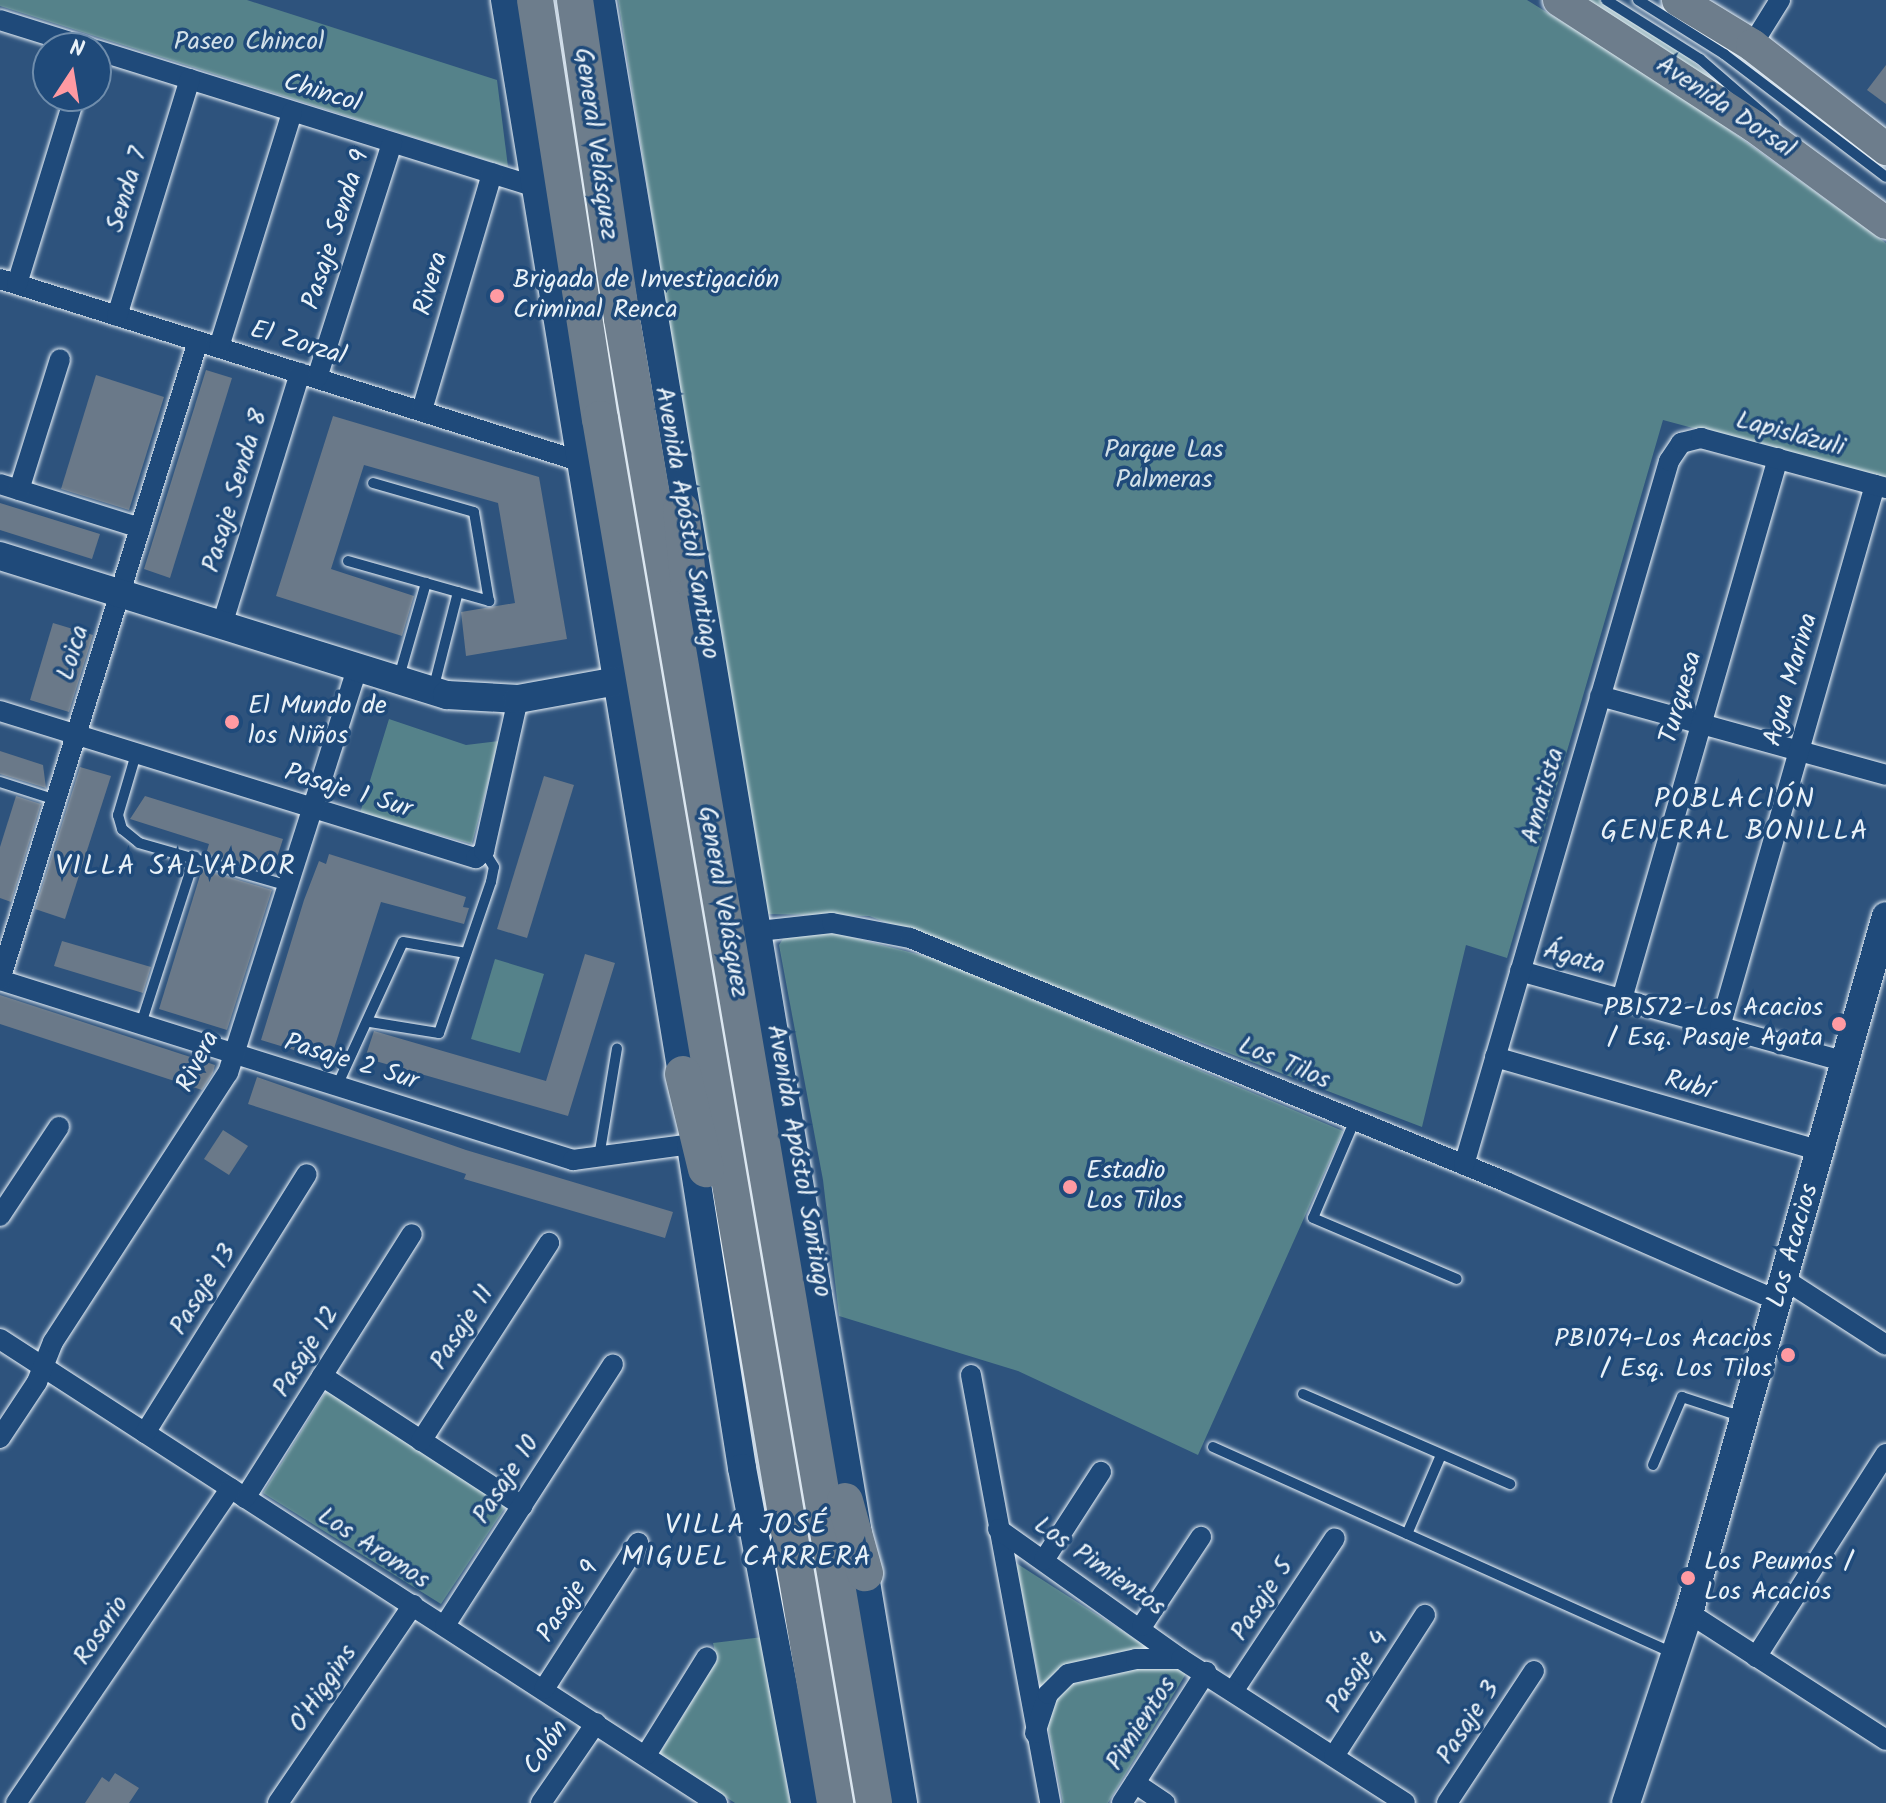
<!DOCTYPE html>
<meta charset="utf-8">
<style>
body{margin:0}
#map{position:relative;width:1886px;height:1803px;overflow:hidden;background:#2e537d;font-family:Kalam,sans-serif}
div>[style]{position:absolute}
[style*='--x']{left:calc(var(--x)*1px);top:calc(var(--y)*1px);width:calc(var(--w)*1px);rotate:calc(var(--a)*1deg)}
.green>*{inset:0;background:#55828a}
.building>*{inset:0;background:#6a7989}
.roads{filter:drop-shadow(0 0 2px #e8f1f8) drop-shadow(0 0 2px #e8f1f8)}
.lane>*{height:10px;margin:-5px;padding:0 5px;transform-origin:5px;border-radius:5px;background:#1f4a7a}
.street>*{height:20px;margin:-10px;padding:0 10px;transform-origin:10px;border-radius:10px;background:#1f4a7a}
.secondary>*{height:28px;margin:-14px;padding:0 14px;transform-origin:14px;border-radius:14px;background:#1f4a7a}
.primary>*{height:32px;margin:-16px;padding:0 16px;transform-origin:16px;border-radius:16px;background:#6d7d8c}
.highway>*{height:36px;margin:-18px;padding:0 18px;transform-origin:18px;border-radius:18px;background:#6d7d8c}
.dots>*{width:22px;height:22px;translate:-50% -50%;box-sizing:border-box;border:4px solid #1f4a7a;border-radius:50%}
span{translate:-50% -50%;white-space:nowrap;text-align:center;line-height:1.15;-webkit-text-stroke:7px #1f4a7a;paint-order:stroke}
.park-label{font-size:26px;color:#d2e0e8}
.street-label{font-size:26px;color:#e8f1f8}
.poi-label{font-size:26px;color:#e8f1f8}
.left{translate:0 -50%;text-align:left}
.right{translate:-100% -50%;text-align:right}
.neighbourhood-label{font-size:28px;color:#e8f1f8;letter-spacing:2px}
.north{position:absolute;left:32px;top:32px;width:80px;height:80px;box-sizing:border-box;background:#1f4a7a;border:2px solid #6f8dac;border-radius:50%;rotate:12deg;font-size:22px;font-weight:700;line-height:32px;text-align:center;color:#e8f1f8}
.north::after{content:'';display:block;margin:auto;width:28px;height:36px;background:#ff9aa2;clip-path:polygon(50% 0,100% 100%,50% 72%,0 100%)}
</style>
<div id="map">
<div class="green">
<div style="clip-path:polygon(0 0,247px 0,497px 80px,508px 167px,0 6px)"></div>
<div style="clip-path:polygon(618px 0,1527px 0,1684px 97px,1886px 243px,1886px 480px,1663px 420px,1507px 958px,1466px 945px,1422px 1127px,869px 916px,762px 914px)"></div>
<div style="clip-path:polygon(1584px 0,1599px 0,1678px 49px,1744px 105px)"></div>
<div style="clip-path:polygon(389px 719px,466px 745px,499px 741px,472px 844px,360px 813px)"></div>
<div style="clip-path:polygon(831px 932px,937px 959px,1343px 1131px,1198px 1455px,1018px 1371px,839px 1316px,823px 1180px,779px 945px,784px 937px)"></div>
<div style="clip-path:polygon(495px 959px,544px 974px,520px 1053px,471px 1039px)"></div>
<div style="clip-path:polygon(327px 1390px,507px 1505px,441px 1604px,263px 1493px)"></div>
<div style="clip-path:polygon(1016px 1563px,1187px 1672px,1108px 1803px,1063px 1803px)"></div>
<div style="clip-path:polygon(763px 1637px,790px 1803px,735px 1803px,659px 1754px,717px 1660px,713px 1643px)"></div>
</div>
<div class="building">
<div style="clip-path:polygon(1886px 65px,1886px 104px,1867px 90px)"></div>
<div style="clip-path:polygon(206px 370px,232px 378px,170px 578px,144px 569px)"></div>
<div style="clip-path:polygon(96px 375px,164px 397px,129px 510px,61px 489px)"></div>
<div style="clip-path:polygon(333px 416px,539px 477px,567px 639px,466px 656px,461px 612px,515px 603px,498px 503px,364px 465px,331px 569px,414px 596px,402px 636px,276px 596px)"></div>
<div style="clip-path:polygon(0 503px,100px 534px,92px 559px,0 530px)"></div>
<div style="clip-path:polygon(53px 623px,93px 635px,69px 712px,30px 700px)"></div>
<div style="clip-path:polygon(0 751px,43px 765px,46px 788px,0 774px)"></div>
<div style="clip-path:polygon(80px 767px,111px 776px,65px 919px,35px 909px)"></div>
<div style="clip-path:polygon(544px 776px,574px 785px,527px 938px,497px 929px)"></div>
<div style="clip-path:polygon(16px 796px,41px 804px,11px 902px,0 898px,0 847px)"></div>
<div style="clip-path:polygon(145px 796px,283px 839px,272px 873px,206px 854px,209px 844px,130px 819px)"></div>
<div style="clip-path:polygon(329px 854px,466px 897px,463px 907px,469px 908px,464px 924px,381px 902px,330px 1061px,261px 1040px,304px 900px,319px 861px,326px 864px)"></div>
<div style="clip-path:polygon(202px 869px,272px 890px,227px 1030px,159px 1009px)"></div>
<div style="clip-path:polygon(62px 941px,151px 967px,143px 993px,54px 966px)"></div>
<div style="clip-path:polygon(585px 954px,615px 963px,568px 1116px,365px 1058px,374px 1031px,546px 1081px)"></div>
<div style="clip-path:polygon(0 995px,215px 1065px,213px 1073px,202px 1090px,0 1024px)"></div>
<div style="clip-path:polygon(257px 1077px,466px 1150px,673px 1212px,665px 1238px,464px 1179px,466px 1174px,248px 1104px)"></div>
<div style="clip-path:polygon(223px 1130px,248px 1146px,229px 1175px,204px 1159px)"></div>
<div style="clip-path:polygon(115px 1773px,139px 1788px,129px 1803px,85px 1803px,102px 1777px,109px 1782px)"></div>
</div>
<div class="roads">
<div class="lane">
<div style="--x:1606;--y:0;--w:111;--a:32.1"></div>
<div style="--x:1700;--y:59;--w:98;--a:40.9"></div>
<div style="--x:1638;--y:0;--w:102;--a:32.1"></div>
<div style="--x:1724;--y:54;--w:203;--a:37.2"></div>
<div style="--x:348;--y:561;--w:147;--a:15.8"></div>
<div style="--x:489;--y:601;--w:90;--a:-99.6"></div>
<div style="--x:474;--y:512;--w:105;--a:-164"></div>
<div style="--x:399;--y:677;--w:98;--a:-74"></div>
<div style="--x:433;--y:690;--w:101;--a:-75.7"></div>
<div style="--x:136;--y:754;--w:64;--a:106.4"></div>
<div style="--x:118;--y:815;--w:15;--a:74"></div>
<div style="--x:122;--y:829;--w:22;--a:39"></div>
<div style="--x:139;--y:843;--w:156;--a:16"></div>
<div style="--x:0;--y:782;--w:59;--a:17.8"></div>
<div style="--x:370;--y:1022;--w:70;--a:9.1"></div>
<div style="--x:439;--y:1033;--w:160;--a:-71"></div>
<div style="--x:491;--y:882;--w:15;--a:-79"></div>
<div style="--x:494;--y:867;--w:19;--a:-122"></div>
<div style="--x:141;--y:1024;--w:176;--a:-72.1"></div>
<div style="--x:337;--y:1086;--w:158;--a:-65.4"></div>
<div style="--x:403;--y:942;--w:64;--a:9.9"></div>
<div style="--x:1354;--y:1122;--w:104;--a:113.1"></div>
<div style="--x:1313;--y:1218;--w:156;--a:23"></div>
<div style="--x:599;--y:1157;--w:110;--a:-80.6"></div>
<div style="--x:1303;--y:1394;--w:226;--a:23.5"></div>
<div style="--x:1213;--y:1447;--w:506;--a:24.13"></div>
<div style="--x:1653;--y:1465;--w:74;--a:-66.9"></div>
<div style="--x:1682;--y:1397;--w:64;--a:18.2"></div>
<div style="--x:1407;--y:1534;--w:86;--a:-66.7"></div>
</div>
<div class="street">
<div style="--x:0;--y:20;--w:94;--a:17.3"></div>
<div style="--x:1752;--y:45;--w:53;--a:-58.1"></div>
<div style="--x:96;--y:50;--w:458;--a:17.3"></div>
<div style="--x:0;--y:279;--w:607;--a:17.45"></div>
<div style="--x:17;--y:284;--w:197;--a:-72.9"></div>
<div style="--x:117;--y:316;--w:248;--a:-72.9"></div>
<div style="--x:219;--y:347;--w:246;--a:-72.7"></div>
<div style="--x:317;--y:378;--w:247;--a:-72.3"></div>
<div style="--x:422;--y:410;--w:247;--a:-73.5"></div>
<div style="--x:0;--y:484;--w:147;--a:17.4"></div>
<div style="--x:19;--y:490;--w:137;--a:-72.6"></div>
<div style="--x:222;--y:625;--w:264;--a:-72.8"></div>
<div style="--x:1600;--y:696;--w:297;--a:15.4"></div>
<div style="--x:0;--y:711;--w:498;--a:17.2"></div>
<div style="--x:476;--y:858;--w:11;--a:-41"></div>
<div style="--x:484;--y:851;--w:156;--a:-77.4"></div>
<div style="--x:759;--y:931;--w:73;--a:-6.3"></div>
<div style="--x:832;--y:923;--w:79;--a:10.9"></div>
<div style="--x:910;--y:938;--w:644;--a:22.26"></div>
<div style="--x:1506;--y:1182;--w:297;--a:23.6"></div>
<div style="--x:1520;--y:971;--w:337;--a:15.6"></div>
<div style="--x:0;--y:980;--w:601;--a:17.44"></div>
<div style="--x:573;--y:1160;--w:119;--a:-7.7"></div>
<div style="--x:0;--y:980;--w:669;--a:-72.78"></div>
<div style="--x:1622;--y:999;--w:563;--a:-73.91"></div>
<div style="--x:1720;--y:1027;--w:564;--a:-74.04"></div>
<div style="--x:1495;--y:1057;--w:338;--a:16.1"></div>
<div style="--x:1464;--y:1165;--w:733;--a:-73.76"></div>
<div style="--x:1669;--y:461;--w:22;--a:-56"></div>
<div style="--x:1681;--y:443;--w:21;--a:-14"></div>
<div style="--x:1701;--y:438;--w:192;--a:15.1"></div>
<div style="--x:0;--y:1216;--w:107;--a:-56.5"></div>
<div style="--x:1784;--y:1279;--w:121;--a:32.9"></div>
<div style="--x:0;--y:1339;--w:854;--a:32.91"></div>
<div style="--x:971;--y:1375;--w:435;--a:79.5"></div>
<div style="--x:322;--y:1376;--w:239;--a:33"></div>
<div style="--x:145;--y:1433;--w:305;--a:-58"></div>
<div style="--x:0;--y:1438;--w:67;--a:-56.5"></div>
<div style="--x:37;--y:1382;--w:43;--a:-68.2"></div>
<div style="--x:53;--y:1342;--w:321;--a:-57"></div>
<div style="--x:228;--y:1073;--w:425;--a:-72.3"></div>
<div style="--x:421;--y:1441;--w:236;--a:-57.1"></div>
<div style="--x:245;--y:1498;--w:312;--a:-57.7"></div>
<div style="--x:998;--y:1529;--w:224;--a:35.4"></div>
<div style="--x:1044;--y:1560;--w:105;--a:-57.1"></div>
<div style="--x:1689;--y:1613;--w:234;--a:32.8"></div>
<div style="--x:445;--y:1625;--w:310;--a:-57.2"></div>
<div style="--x:1142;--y:1626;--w:107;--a:-56.5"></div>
<div style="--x:1756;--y:1657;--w:241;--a:-57.4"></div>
<div style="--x:544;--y:1689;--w:174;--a:-57.2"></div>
<div style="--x:1234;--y:1690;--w:182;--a:-56.4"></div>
<div style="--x:1035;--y:1733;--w:41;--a:-71.6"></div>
<div style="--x:1048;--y:1694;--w:28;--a:-45"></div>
<div style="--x:1068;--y:1674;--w:70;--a:-12.4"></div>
<div style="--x:1136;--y:1659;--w:45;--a:0"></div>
<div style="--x:1181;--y:1659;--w:266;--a:32.7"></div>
<div style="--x:646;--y:1755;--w:115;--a:-58.1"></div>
<div style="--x:1334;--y:1756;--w:168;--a:-57.2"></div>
<div style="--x:1135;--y:1783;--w:36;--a:34"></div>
<div style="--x:16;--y:1803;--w:381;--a:-55.7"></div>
<div style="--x:278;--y:1803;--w:240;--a:-55.7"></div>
<div style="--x:541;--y:1803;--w:97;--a:-55.5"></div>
<div style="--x:1122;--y:1803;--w:156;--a:-57.3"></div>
<div style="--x:1447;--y:1803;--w:158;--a:-56.6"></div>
</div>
<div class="secondary">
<div style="--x:505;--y:0;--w:1107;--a:80.64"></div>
<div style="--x:601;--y:0;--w:1828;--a:80.49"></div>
<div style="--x:0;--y:556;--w:468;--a:17.3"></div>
<div style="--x:447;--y:695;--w:71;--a:3.2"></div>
<div style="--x:518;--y:699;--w:101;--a:-10.3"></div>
<div style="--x:691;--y:1146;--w:326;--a:81"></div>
<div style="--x:742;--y:1468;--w:341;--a:79.3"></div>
<div style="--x:1626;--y:1803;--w:200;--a:-71.7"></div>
<div style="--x:1689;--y:1613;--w:724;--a:-74.22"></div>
</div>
<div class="primary">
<div style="--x:1559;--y:0;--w:232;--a:32.9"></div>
<div style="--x:1754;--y:126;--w:164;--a:36.3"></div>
<div style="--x:1678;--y:0;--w:87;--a:31.3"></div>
<div style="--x:1752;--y:45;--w:170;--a:37.8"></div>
</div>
<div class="highway">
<div style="--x:535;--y:0;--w:424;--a:81.2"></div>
<div style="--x:600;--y:419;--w:1404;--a:80.36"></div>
<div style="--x:575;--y:0;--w:322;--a:81.6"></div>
<div style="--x:622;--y:319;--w:1505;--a:80.36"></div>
<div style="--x:681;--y:510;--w:68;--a:84.1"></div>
<div style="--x:683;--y:1074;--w:98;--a:76.4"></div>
<div style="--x:845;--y:1501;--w:75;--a:74.5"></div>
</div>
</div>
<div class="dots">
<div style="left:497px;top:296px;background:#ff9aa2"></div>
<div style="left:232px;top:722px;background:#ff9aa2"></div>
<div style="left:1839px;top:1024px;background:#ff9aa2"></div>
<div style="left:1070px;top:1187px;background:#ff9aa2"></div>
<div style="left:1788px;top:1355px;background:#ff9aa2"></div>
<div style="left:1688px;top:1578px;background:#ff9aa2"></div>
</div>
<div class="park-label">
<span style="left:249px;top:43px">Paseo Chincol</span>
<span style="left:1164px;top:466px">Parque Las<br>Palmeras</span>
</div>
<div class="street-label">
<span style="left:322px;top:94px;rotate:17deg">Chincol</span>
<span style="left:1725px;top:108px;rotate:34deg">Avenida Dorsal</span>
<span style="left:595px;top:144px;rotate:82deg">General Velásquez</span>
<span style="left:128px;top:190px;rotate:-73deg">Senda 7</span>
<span style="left:337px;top:230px;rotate:-72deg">Pasaje Senda 9</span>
<span style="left:432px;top:284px;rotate:-74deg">Rivera</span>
<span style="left:298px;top:344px;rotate:17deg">El Zorzal</span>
<span style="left:1790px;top:435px;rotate:15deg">Lapislázuli</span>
<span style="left:236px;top:491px;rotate:-73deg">Pasaje Senda 8</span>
<span style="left:686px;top:523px;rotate:80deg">Avenida Apóstol Santiago</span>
<span style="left:74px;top:653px;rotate:-73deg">Loica</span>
<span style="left:1792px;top:680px;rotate:-74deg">Agua Marina</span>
<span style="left:1682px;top:698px;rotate:-74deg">Turquesa</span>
<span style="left:348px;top:792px;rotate:17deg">Pasaje 1 Sur</span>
<span style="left:1544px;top:796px;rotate:-74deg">Amatista</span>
<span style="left:722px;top:902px;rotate:80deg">General Velásquez</span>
<span style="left:1574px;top:959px;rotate:16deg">Ágata</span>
<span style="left:199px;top:1062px;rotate:-63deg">Rivera</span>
<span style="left:351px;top:1063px;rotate:17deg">Pasaje 2 Sur</span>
<span style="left:1284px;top:1064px;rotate:23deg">Los Tilos</span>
<span style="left:1688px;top:1086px;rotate:16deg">Rubí</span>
<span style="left:798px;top:1161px;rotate:80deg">Avenida Apóstol Santiago</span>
<span style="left:1794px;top:1246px;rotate:-74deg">Los Acacios</span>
<span style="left:204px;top:1290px;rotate:-58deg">Pasaje 13</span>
<span style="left:463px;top:1328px;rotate:-57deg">Pasaje 11</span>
<span style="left:307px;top:1352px;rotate:-58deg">Pasaje 12</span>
<span style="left:507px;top:1480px;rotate:-57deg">Pasaje 10</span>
<span style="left:373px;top:1549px;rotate:33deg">Los Aromos</span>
<span style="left:1099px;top:1567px;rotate:35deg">Los Pimientos</span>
<span style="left:1263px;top:1600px;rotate:-57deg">Pasaje 5</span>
<span style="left:569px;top:1602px;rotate:-57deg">Pasaje 9</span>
<span style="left:102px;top:1631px;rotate:-56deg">Rosario</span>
<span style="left:1358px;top:1672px;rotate:-57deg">Pasaje 4</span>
<span style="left:324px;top:1689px;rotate:-56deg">O'Higgins</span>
<span style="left:1469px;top:1723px;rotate:-57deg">Pasaje 3</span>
<span style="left:1142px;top:1724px;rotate:-57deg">Pimientos</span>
<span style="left:547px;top:1748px;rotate:-56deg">Colón</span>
</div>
<div class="poi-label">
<span class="left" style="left:513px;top:296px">Brigada de Investigación<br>Criminal Renca</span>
<span class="left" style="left:248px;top:722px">El Mundo de<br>los Niños</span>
<span class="right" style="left:1823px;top:1024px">PB1572-Los Acacios<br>/ Esq. Pasaje Agata</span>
<span class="left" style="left:1086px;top:1187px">Estadio<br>Los Tilos</span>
<span class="right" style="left:1772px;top:1355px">PB1074-Los Acacios<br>/ Esq. Los Tilos</span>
<span class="left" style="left:1704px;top:1578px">Los Peumos /<br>Los Acacios</span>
</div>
<div class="neighbourhood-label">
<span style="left:1735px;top:816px">POBLACIÓN<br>GENERAL BONILLA</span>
<span style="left:176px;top:867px">VILLA SALVADOR</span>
<span style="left:747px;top:1542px">VILLA JOSÉ<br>MIGUEL CARRERA</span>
</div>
<div class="north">N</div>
</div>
